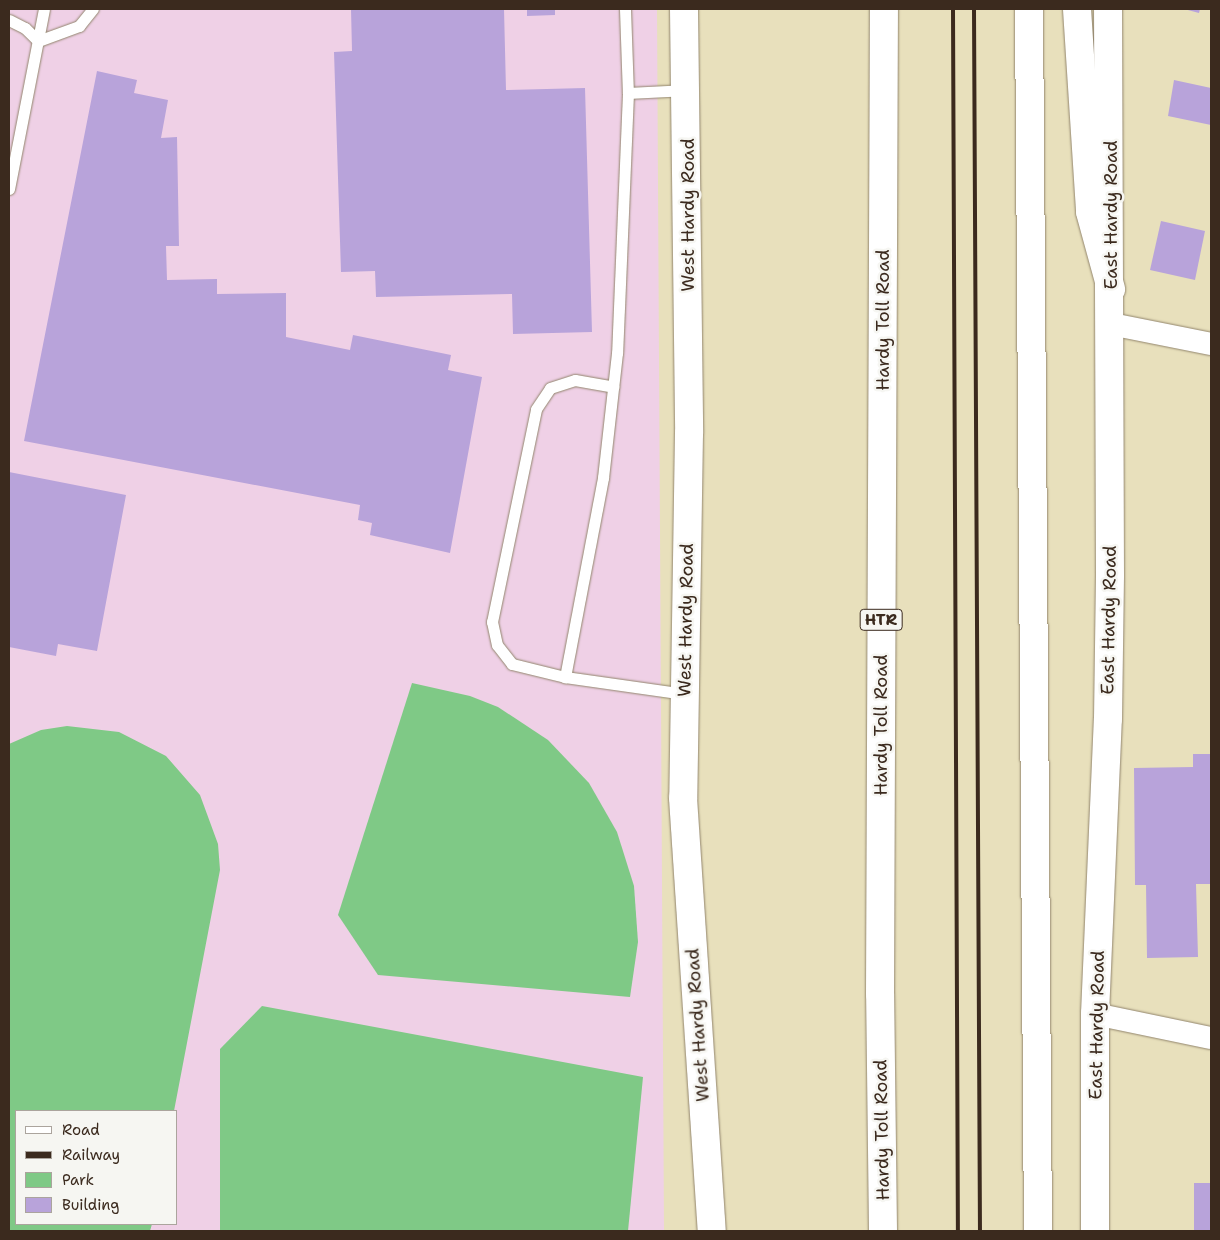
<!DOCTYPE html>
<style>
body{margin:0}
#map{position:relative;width:1220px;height:1240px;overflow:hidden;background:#e8e0bc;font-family:"Shantell Sans",sans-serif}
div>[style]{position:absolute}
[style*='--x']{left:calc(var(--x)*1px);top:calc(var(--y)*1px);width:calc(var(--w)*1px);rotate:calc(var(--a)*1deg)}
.built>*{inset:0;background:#efd0e6}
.green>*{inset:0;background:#7fc986}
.building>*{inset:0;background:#b8a3da}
.roads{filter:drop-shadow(0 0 1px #92856d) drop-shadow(0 0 1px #92856d)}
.lane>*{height:11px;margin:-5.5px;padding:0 5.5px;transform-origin:5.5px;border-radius:5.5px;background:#fff}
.street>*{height:22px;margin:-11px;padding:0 11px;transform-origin:11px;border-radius:11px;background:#fff}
.secondary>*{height:28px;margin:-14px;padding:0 14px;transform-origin:14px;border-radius:14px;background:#fff}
.highway>*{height:28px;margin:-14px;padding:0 14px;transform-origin:14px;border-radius:14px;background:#fff}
.rail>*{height:4px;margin:-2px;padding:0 2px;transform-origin:2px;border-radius:2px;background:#3b2a1e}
span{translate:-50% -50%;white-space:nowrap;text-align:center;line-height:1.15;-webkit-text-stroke:5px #f6f6f2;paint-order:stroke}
.shield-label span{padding:1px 4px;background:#f6f6f2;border:1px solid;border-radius:4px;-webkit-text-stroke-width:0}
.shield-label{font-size:16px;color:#3b2a1e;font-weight:700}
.street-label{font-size:18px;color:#3b2a1e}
.frame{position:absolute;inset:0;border:10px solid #3b2a1e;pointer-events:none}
.legend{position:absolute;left:15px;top:1110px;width:162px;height:115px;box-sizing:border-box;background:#f6f6f2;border:1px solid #aba49d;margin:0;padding:6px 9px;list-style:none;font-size:15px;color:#3b2a1e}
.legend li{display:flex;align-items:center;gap:10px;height:25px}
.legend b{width:25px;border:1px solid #aba49d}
</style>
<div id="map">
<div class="built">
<div style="clip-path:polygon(evenodd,10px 9px,657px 9px,664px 1231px,9px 1231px,10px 9px,16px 1111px,176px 1111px,176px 1224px,16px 1224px,16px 1111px)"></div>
</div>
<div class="green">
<div style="clip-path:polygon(412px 683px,470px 696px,498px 707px,548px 740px,589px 783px,617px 832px,634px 886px,638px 942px,630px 997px,378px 975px,338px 915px)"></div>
<div style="clip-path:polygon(67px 726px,119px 732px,166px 756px,200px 795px,218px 844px,220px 870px,174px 1111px,16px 1111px,16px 1224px,152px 1224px,150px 1231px,9px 1231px,9px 744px,41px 730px)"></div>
<div style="clip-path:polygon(262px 1006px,643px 1077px,628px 1231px,220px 1231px,220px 1049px)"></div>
</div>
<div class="building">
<div style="clip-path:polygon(351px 9px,504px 9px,506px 90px,585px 88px,592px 332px,513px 334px,512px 294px,376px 297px,375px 271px,341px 272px,334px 52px,352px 51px)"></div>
<div style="clip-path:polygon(527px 9px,555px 9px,555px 15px,527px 16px)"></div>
<div style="clip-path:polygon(1184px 9px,1200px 9px,1199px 13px)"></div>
<div style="clip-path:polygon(97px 71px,137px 80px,134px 93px,168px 100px,161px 138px,177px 137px,179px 246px,166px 246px,167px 280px,217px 279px,217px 294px,286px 293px,286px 337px,350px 350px,353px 335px,451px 355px,448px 370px,482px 377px,450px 553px,370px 535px,372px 523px,358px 520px,360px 505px,24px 441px)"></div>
<div style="clip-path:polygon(1174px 80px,1211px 88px,1211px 125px,1168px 116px)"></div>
<div style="clip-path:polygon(1161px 221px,1205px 231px,1195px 280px,1150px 270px)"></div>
<div style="clip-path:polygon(9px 472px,126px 495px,97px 651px,58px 644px,56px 656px,9px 647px)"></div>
<div style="clip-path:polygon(1193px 754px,1211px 754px,1211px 884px,1196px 884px,1198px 957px,1147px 958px,1146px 885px,1135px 885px,1134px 768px,1193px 767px)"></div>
<div style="clip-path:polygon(1194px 1183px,1211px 1183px,1211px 1231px,1194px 1231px)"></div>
</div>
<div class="roads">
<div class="lane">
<div style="--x:625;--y:9;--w:84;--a:88"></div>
<div style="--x:628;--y:93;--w:260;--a:92.4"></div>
<div style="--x:617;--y:353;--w:126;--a:96.4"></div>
<div style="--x:603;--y:478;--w:203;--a:100.8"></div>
<div style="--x:565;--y:677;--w:121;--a:8.1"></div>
<div style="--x:9;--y:20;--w:18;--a:27"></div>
<div style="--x:25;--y:28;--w:18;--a:45"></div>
<div style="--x:38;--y:41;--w:44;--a:-20.1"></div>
<div style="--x:79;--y:26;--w:22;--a:-51"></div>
<div style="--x:628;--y:93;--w:59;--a:-2.9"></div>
<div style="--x:9;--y:189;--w:183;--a:-79"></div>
<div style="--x:565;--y:677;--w:55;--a:-166.2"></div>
<div style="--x:512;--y:664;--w:24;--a:-128"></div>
<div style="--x:497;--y:645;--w:24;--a:-102"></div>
<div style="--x:492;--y:622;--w:217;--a:-78.3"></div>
<div style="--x:536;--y:409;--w:25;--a:-56"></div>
<div style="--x:550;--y:388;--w:26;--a:-18"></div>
<div style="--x:575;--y:380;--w:39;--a:10"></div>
</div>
<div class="street">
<div style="--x:1111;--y:324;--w:102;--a:11.3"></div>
<div style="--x:1095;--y:1014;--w:118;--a:11.7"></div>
</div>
<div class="secondary">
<div style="--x:684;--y:9;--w:424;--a:89.3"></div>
<div style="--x:689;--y:433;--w:365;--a:90.9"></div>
<div style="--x:683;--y:798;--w:434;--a:86.2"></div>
<div style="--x:1095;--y:1231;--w:217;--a:-90"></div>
<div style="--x:1095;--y:1014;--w:295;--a:-87.5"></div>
<div style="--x:1108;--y:719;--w:144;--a:-89.2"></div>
<div style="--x:1110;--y:575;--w:566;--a:-90.2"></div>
</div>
<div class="highway">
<div style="--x:1029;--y:9;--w:1222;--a:89.58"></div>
<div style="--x:1077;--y:9;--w:203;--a:86.3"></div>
<div style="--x:1090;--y:212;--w:80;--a:74.7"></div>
<div style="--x:883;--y:1231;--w:237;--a:-90.7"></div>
<div style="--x:880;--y:994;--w:985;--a:-89.77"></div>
</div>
</div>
<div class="rail">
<div style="--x:953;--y:9;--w:1222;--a:89.77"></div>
<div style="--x:974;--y:9;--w:1222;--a:89.72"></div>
</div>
<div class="shield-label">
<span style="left:881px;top:620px">HTR</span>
</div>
<div class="street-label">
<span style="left:688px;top:215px;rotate:-90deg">West Hardy Road</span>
<span style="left:1111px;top:215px;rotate:-90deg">East Hardy Road</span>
<span style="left:883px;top:320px;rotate:-90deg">Hardy Toll Road</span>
<span style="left:686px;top:620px;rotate:-89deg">West Hardy Road</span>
<span style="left:1109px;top:620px;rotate:-89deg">East Hardy Road</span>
<span style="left:881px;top:725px;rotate:-90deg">Hardy Toll Road</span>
<span style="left:698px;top:1025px;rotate:-94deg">West Hardy Road</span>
<span style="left:1097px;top:1025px;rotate:-89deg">East Hardy Road</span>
<span style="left:882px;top:1130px;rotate:-91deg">Hardy Toll Road</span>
</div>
<div class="frame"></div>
<ul class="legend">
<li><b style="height:6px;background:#fff"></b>Road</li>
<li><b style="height:6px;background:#3b2a1e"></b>Railway</li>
<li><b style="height:14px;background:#7fc986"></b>Park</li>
<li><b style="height:14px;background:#b8a3da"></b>Building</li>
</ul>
</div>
